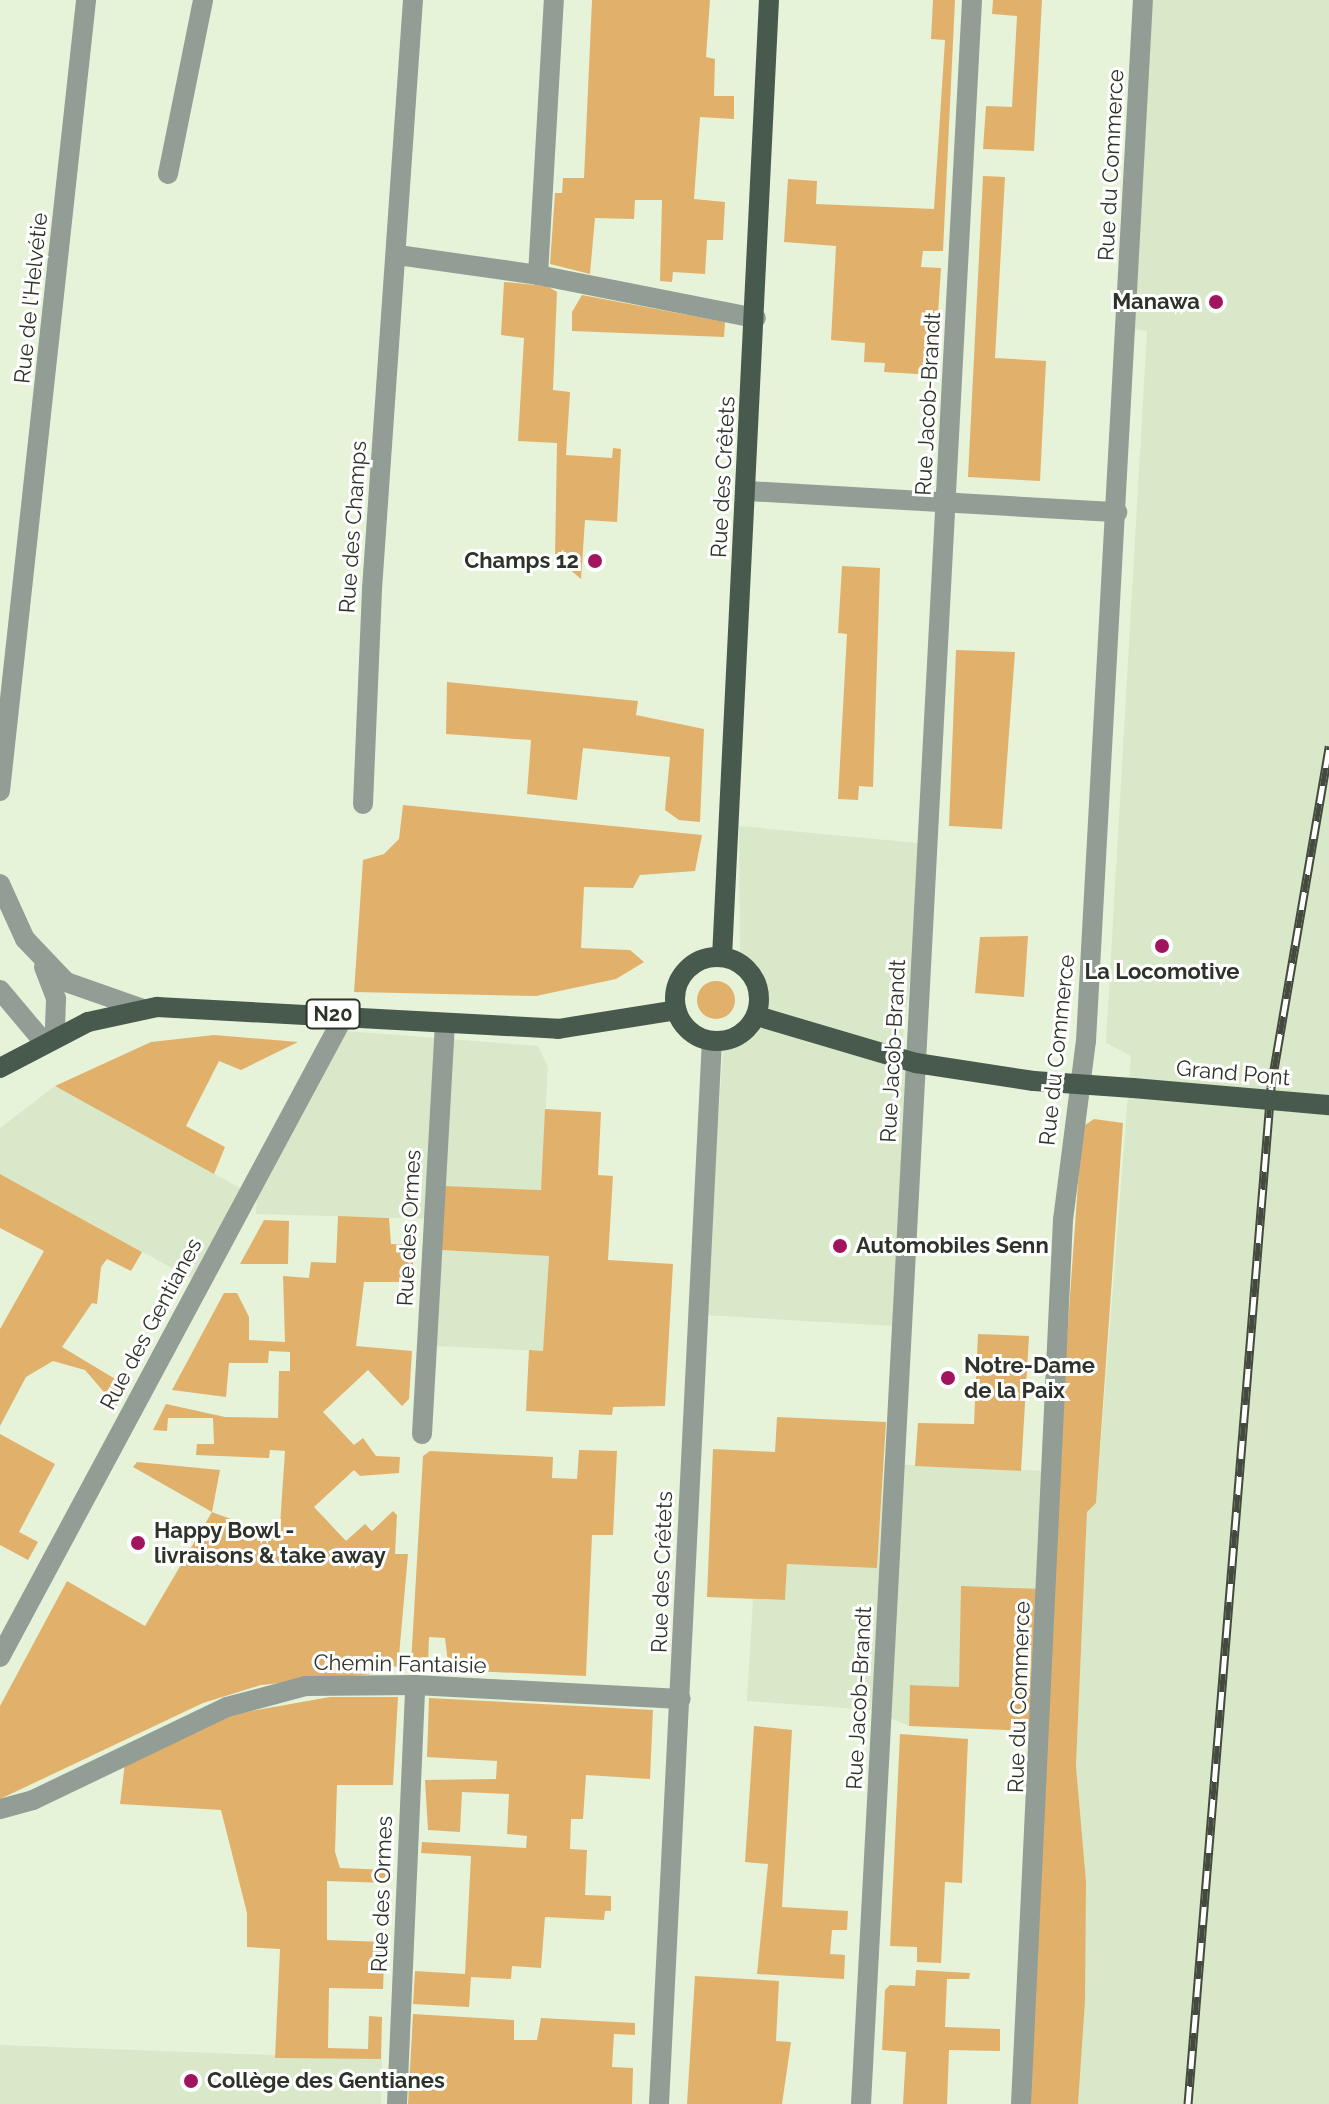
<!DOCTYPE html>
<meta charset="utf-8">
<style>
body{margin:0}
#map{position:relative;width:1329px;height:2104px;overflow:hidden;background:#e6f3d9;font-family:Raleway,sans-serif}
div>[style]{position:absolute}
[style*='--x']{left:calc(var(--x)*1px);top:calc(var(--y)*1px);width:calc(var(--w)*1px);rotate:calc(var(--a)*1deg)}
.built>*{inset:0;background:#d9e8c8}
.green>*{inset:0;background:#e1b16b}
.round{border-radius:50%}
.minor>*{height:20px;margin:-10px;padding:0 10px;transform-origin:10px;border-radius:10px;background:#929d95}
.major>*{height:20px;margin:-10px;padding:0 10px;transform-origin:10px;border-radius:10px;background:#485a4e}
.major>.ring{margin:-10px;padding:0;box-sizing:content-box;background:none;border:20px solid #485a4e;border-radius:50%}
.rail>*{height:9px;margin-top:-4.5px;transform-origin:0;background:repeating-linear-gradient(90deg,#fff 0 18px,#444a3e 0 36px);box-sizing:border-box;border-block:2px solid #444a3e}
.major-bridge>*{height:20px;margin:-10px;padding:0 10px;transform-origin:10px;border-radius:10px;background:#485a4e}
.dots>*{width:22px;height:22px;translate:-50% -50%;box-sizing:border-box;border:4px solid #fff;border-radius:50%}
span{translate:-50% -50%;white-space:nowrap;text-align:center;line-height:1.15;-webkit-text-stroke:6px #fff;paint-order:stroke}
.shield-label span{padding:2px 6px;background:#fff;border:2px solid;border-radius:6px;-webkit-text-stroke-width:0}
.shield-label{font-size:20px;color:#2e3329;font-weight:700}
.street-label{font-size:22px;color:#2e3329}
.poi-label{font-size:22px;color:#2e3329;font-weight:700}
.right{translate:-100% -50%;text-align:right}
.left{translate:0 -50%;text-align:left}
</style>
<div id="map">
<div class="built">
<div style="clip-path:polygon(1151px 0,1329px 0,1329px 2104px,1078px 2104px,1086px 1881px,1076px 1766px,1087px 1512px,1096px 1503px,1131px 1056px,1106px 1043px,1147px 331px,1134px 329px)"></div>
<div style="clip-path:polygon(739px 826px,918px 843px,912px 962px,900px 1063px,924px 1070px,910px 1327px,704px 1315px,723px 1050px,740px 1039px,761px 1014px,762px 987px,740px 956px)"></div>
<div style="clip-path:polygon(346px 1031px,538px 1046px,548px 1067px,541px 1190px,445px 1186px,443px 1219px,256px 1214px,257px 1198px)"></div>
<div style="clip-path:polygon(55px 1086px,242px 1189px,192px 1279px,0 1174px,0 1128px)"></div>
<div style="clip-path:polygon(440px 1250px,549px 1256px,543px 1351px,435px 1346px)"></div>
<div style="clip-path:polygon(884px 1464px,1046px 1471px,1039px 1589px,959px 1688px,910px 1685px,909px 1726px,871px 1710px,747px 1701px,753px 1599px,785px 1600px,787px 1564px,877px 1567px)"></div>
<div style="clip-path:polygon(0 2045px,382px 2059px,381px 2104px,0 2104px)"></div>
</div>
<div class="green">
<div style="clip-path:polygon(592px 0,710px 0,706px 57px,715px 59px,714px 96px,734px 96px,734px 119px,700px 117px,694px 199px,725px 202px,723px 240px,707px 240px,705px 274px,673px 272px,672px 282px,660px 281px,662px 200px,635px 200px,634px 219px,595px 218px,590px 274px,550px 264px,555px 193px,562px 193px,563px 178px,584px 178px)"></div>
<div style="clip-path:polygon(933px 0,955px 0,943px 251px,923px 251px,921px 267px,941px 268px,934px 375px,884px 372px,885px 363px,864px 362px,865px 343px,831px 340px,836px 246px,784px 242px,788px 179px,817px 181px,816px 204px,934px 209px,945px 40px,931px 39px)"></div>
<div style="clip-path:polygon(993px 0,1042px 0,1034px 151px,983px 149px,986px 106px,1012px 107px,1017px 16px,992px 14px)"></div>
<div style="clip-path:polygon(983px 176px,1005px 177px,995px 358px,1046px 361px,1040px 481px,968px 477px)"></div>
<div style="clip-path:polygon(504px 282px,547px 286px,557px 292px,553px 390px,570px 392px,566px 455px,612px 458px,613px 448px,621px 449px,617px 522px,585px 520px,581px 579px,555px 557px,557px 443px,518px 441px,524px 338px,501px 335px)"></div>
<div style="clip-path:polygon(582px 295px,725px 322px,724px 337px,572px 331px,572px 312px)"></div>
<div style="clip-path:polygon(842px 566px,880px 568px,873px 787px,859px 786px,858px 800px,838px 799px,847px 634px,838px 633px)"></div>
<div style="clip-path:polygon(956px 650px,1015px 652px,1002px 829px,949px 826px)"></div>
<div style="clip-path:polygon(447px 682px,638px 701px,636px 715px,704px 729px,700px 822px,679px 820px,665px 810px,670px 757px,583px 748px,577px 800px,527px 794px,531px 740px,446px 734px)"></div>
<div style="clip-path:polygon(403px 805px,702px 835px,695px 871px,640px 875px,633px 888px,584px 887px,581px 948px,630px 950px,644px 962px,616px 979px,536px 996px,354px 992px,363px 860px,384px 854px,399px 839px)"></div>
<div style="clip-path:polygon(1028px 936px,1024px 997px,975px 993px,980px 937px)"></div>
<div class="round" style="left:697px;top:981px;width:38px;height:38px"></div>
<div style="clip-path:polygon(214px 1035px,298px 1042px,241px 1070px,219px 1061px,186px 1126px,225px 1147px,214px 1174px,55px 1086px,151px 1042px)"></div>
<div style="clip-path:polygon(545px 1109px,601px 1112px,598px 1175px,613px 1176px,608px 1260px,673px 1264px,665px 1406px,613px 1407px,612px 1415px,526px 1411px,529px 1350px,543px 1351px,549px 1256px,440px 1250px,445px 1186px,541px 1190px)"></div>
<div style="clip-path:polygon(1094px 1119px,1123px 1123px,1096px 1503px,1087px 1512px,1076px 1766px,1086px 1881px,1085px 2001px,1078px 2104px,1027px 2104px,1065px 1366px,1082px 1127px)"></div>
<div style="clip-path:polygon(0 1174px,142px 1252px,131px 1271px,107px 1259px,101px 1267px,97px 1304px,92px 1303px,62px 1347px,127px 1386px,116px 1406px,85px 1370px,53px 1361px,26px 1377px,0 1426px,0 1329px,44px 1251px,0 1228px)"></div>
<div style="clip-path:polygon(338px 1216px,389px 1218px,391px 1244px,413px 1245px,413px 1282px,364px 1282px,356px 1346px,412px 1351px,409px 1399px,402px 1406px,368px 1370px,323px 1412px,354px 1445px,363px 1438px,376px 1456px,400px 1457px,399px 1473px,360px 1476px,354px 1470px,314px 1507px,346px 1541px,365px 1524px,372px 1531px,393px 1511px,397px 1515px,395px 1554px,408px 1554px,398px 1667px,375px 1664px,373px 1674px,261px 1685px,203px 1703px,0 1799px,0 1706px,67px 1581px,145px 1626px,212px 1512px,133px 1467px,137px 1462px,220px 1470px,212px 1512px,244px 1524px,280px 1525px,285px 1451px,270px 1450px,269px 1458px,196px 1455px,197px 1444px,214px 1444px,213px 1418px,168px 1418px,167px 1431px,153px 1430px,166px 1404px,225px 1417px,278px 1418px,279px 1371px,290px 1371px,290px 1352px,269px 1351px,268px 1363px,229px 1363px,226px 1397px,172px 1390px,224px 1293px,237px 1293px,249px 1317px,249px 1340px,285px 1342px,283px 1276px,309px 1278px,311px 1262px,336px 1263px)"></div>
<div style="clip-path:polygon(264px 1220px,289px 1221px,288px 1264px,240px 1264px)"></div>
<div style="clip-path:polygon(978px 1334px,1029px 1336px,1021px 1471px,915px 1466px,918px 1423px,974px 1424px)"></div>
<div style="clip-path:polygon(777px 1417px,886px 1422px,877px 1568px,787px 1564px,785px 1600px,707px 1597px,713px 1449px,775px 1452px)"></div>
<div style="clip-path:polygon(0 1434px,55px 1464px,19px 1532px,38px 1542px,28px 1560px,0 1545px)"></div>
<div style="clip-path:polygon(579px 1450px,617px 1451px,613px 1535px,592px 1535px,586px 1676px,449px 1670px,445px 1638px,429px 1637px,428px 1665px,411px 1664px,423px 1456px,430px 1451px,553px 1457px,552px 1478px,577px 1479px)"></div>
<div style="clip-path:polygon(961px 1586px,1039px 1589px,1030px 1731px,909px 1726px,910px 1685px,959px 1687px)"></div>
<div style="clip-path:polygon(330px 1697px,398px 1697px,393px 1785px,337px 1785px,335px 1852px,340px 1868px,389px 1870px,387px 1883px,327px 1881px,327px 1940px,385px 1942px,383px 1989px,329px 1988px,328px 2048px,368px 2049px,369px 2016px,382px 2017px,381px 2059px,275px 2058px,280px 1949px,247px 1947px,247px 1913px,221px 1810px,120px 1804px,125px 1763px,235px 1714px)"></div>
<div style="clip-path:polygon(429px 1698px,653px 1710px,650px 1779px,586px 1775px,583px 1819px,571px 1819px,570px 1849px,587px 1850px,585px 1895px,611px 1896px,611px 1911px,605px 1911px,604px 1920px,545px 1917px,541px 1968px,512px 1966px,511px 1979px,471px 1977px,469px 2007px,413px 2004px,415px 1971px,465px 1974px,471px 1856px,421px 1853px,422px 1842px,526px 1848px,527px 1836px,507px 1834px,509px 1794px,462px 1792px,460px 1832px,428px 1830px,425px 1780px,496px 1779px,497px 1761px,427px 1757px)"></div>
<div style="clip-path:polygon(754px 1726px,792px 1730px,782px 1907px,848px 1911px,847px 1930px,832px 1930px,830px 1954px,845px 1955px,844px 1979px,757px 1974px,768px 1864px,745px 1862px)"></div>
<div style="clip-path:polygon(900px 1734px,968px 1739px,962px 1883px,945px 1882px,941px 1963px,917px 1962px,917px 1947px,890px 1946px)"></div>
<div style="clip-path:polygon(916px 1970px,970px 1973px,969px 1979px,947px 1979px,945px 2027px,1000px 2029px,1000px 2051px,949px 2050px,947px 2104px,903px 2104px,906px 2052px,882px 2050px,885px 1990px,890px 1985px,915px 1986px)"></div>
<div style="clip-path:polygon(695px 1976px,779px 1981px,776px 2041px,791px 2042px,782px 2104px,687px 2104px)"></div>
<div style="clip-path:polygon(413px 2014px,514px 2020px,514px 2040px,537px 2040px,541px 2018px,635px 2023px,635px 2035px,614px 2034px,612px 2067px,633px 2068px,632px 2104px,408px 2104px)"></div>
</div>
<div class="minor">
<div style="--x:168;--y:174;--w:177;--a:-78.6"></div>
<div style="--x:398;--y:255;--w:141;--a:8.1"></div>
<div style="--x:538;--y:275;--w:275;--a:-86.7"></div>
<div style="--x:538;--y:275;--w:222;--a:11.2"></div>
<div style="--x:748;--y:491;--w:370;--a:3.3"></div>
<div style="--x:0;--y:791;--w:796;--a:-83.79"></div>
<div style="--x:363;--y:804;--w:215;--a:-87.6"></div>
<div style="--x:372;--y:589;--w:590;--a:-86.02"></div>
<div style="--x:0;--y:884;--w:60;--a:65.6"></div>
<div style="--x:25;--y:939;--w:59;--a:46.4"></div>
<div style="--x:66;--y:982;--w:82;--a:19.3"></div>
<div style="--x:44;--y:967;--w:34;--a:69"></div>
<div style="--x:56;--y:999;--w:37;--a:92"></div>
<div style="--x:0;--y:990;--w:67;--a:49.9"></div>
<div style="--x:422;--y:1434;--w:411;--a:-86.8"></div>
<div style="--x:0;--y:1657;--w:730;--a:-61.78"></div>
<div style="--x:0;--y:1809;--w:34;--a:-15"></div>
<div style="--x:33;--y:1800;--w:215;--a:-25.6"></div>
<div style="--x:227;--y:1707;--w:82;--a:-14.9"></div>
<div style="--x:306;--y:1686;--w:109;--a:-0.5"></div>
<div style="--x:415;--y:1685;--w:266;--a:3"></div>
<div style="--x:397;--y:2104;--w:419;--a:-87.5"></div>
<div style="--x:659;--y:2104;--w:1064;--a:-87.15"></div>
<div style="--x:861;--y:2104;--w:2107;--a:-86.98"></div>
<div style="--x:1021;--y:2104;--w:885;--a:-87.28"></div>
<div style="--x:1063;--y:1220;--w:180;--a:-82.7"></div>
<div style="--x:1086;--y:1041;--w:1043;--a:-86.87"></div>
</div>
<div class="major">
<div class="ring" style="left:675px;top:957px;width:64px;height:64px"></div>
<div style="--x:722;--y:957;--w:958;--a:-87.19"></div>
<div style="--x:757;--y:1016;--w:166;--a:16.5"></div>
<div style="--x:916;--y:1063;--w:119;--a:8.7"></div>
<div style="--x:1034;--y:1081;--w:99;--a:4"></div>
<div style="--x:0;--y:1068;--w:99;--a:-27.6"></div>
<div style="--x:88;--y:1022;--w:71;--a:-12.3"></div>
<div style="--x:157;--y:1007;--w:402;--a:3.1"></div>
<div style="--x:558;--y:1029;--w:120;--a:-9.1"></div>
</div>
<div class="rail">
<div style="--x:1188;--y:2104;--w:1020;--a:-85.33"></div>
<div style="--x:1271;--y:1087;--w:346;--a:-80.3"></div>
</div>
<div class="major-bridge">
<div style="--x:1133;--y:1088;--w:197;--a:5"></div>
</div>
<div class="dots">
<div style="left:1216px;top:302px;background:#a1155e"></div>
<div style="left:595px;top:561px;background:#a1155e"></div>
<div style="left:1162px;top:946px;background:#a1155e"></div>
<div style="left:840px;top:1246px;background:#a1155e"></div>
<div style="left:948px;top:1378px;background:#a1155e"></div>
<div style="left:138px;top:1543px;background:#a1155e"></div>
<div style="left:191px;top:2081px;background:#a1155e"></div>
</div>
<div class="shield-label">
<span style="left:333px;top:1014px">N20</span>
</div>
<div class="street-label">
<span style="left:1111px;top:165px;rotate:-87deg">Rue du Commerce</span>
<span style="left:31px;top:298px;rotate:-84deg">Rue de l'Helvétie</span>
<span style="left:928px;top:404px;rotate:-87deg">Rue Jacob-Brandt</span>
<span style="left:723px;top:477px;rotate:-87deg">Rue des Crêtets</span>
<span style="left:353px;top:527px;rotate:-86deg">Rue des Champs</span>
<span style="left:1057px;top:1050px;rotate:-84deg">Rue du Commerce</span>
<span style="left:893px;top:1051px;rotate:-87deg">Rue Jacob-Brandt</span>
<span style="left:1233px;top:1073px;rotate:5deg">Grand Pont</span>
<span style="left:409px;top:1228px;rotate:-87deg">Rue des Ormes</span>
<span style="left:151px;top:1324px;rotate:-62deg">Rue des Gentianes</span>
<span style="left:662px;top:1572px;rotate:-88deg">Rue des Crêtets</span>
<span style="left:400px;top:1664px;rotate:1deg">Chemin Fantaisie</span>
<span style="left:1019px;top:1697px;rotate:-88deg">Rue du Commerce</span>
<span style="left:859px;top:1698px;rotate:-87deg">Rue Jacob-Brandt</span>
<span style="left:382px;top:1894px;rotate:-88deg">Rue des Ormes</span>
</div>
<div class="poi-label">
<span class="right" style="left:1200px;top:302px">Manawa</span>
<span class="right" style="left:579px;top:561px">Champs 12</span>
<span style="left:1162px;top:972px">La Locomotive</span>
<span class="left" style="left:856px;top:1246px">Automobiles Senn</span>
<span class="left" style="left:964px;top:1378px">Notre-Dame<br>de la Paix</span>
<span class="left" style="left:154px;top:1543px">Happy Bowl -<br>livraisons &amp; take away</span>
<span class="left" style="left:207px;top:2081px">Collège des Gentianes</span>
</div>
</div>
